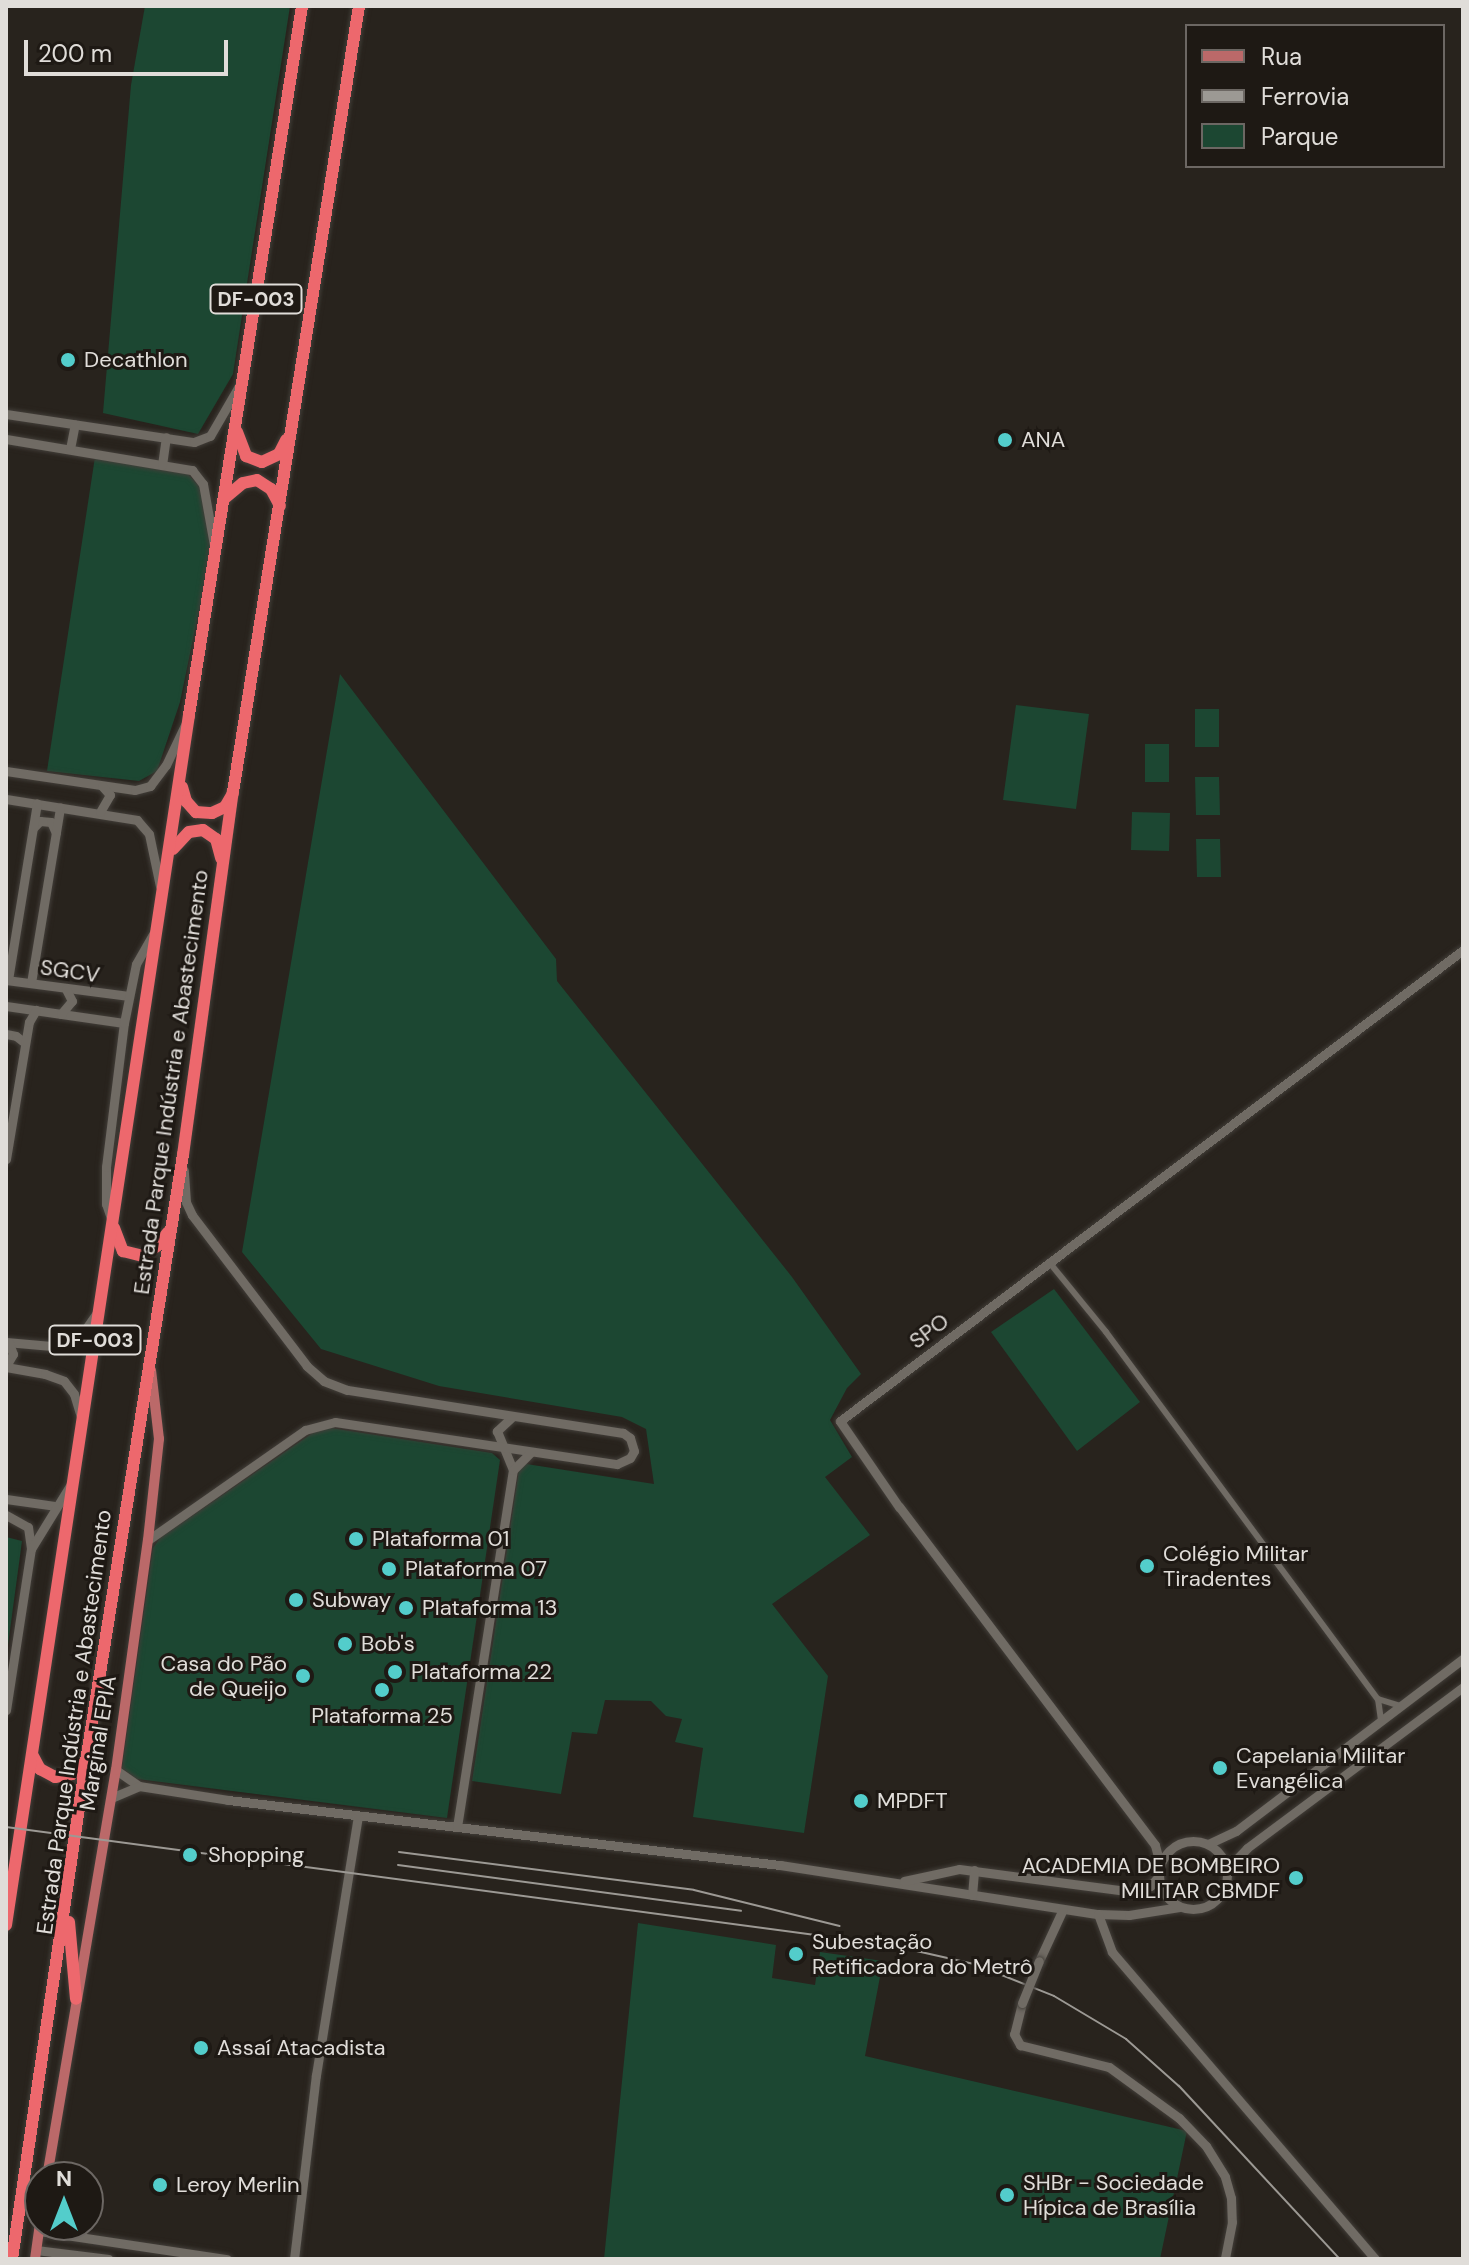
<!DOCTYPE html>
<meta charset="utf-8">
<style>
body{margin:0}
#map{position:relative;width:1469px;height:2265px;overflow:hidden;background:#28231d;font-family:"DM Sans",sans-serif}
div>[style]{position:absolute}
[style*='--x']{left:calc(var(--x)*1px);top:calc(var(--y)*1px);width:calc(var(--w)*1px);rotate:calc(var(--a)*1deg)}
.green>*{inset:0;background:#1c4732}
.roads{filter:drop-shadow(0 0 2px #423e39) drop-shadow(0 0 2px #423e39)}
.street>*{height:6px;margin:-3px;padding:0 3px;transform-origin:3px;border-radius:3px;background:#706b64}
.secondary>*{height:9px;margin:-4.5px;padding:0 4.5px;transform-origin:4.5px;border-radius:4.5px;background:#706b64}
.secondary>.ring{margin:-4.5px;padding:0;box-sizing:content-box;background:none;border:9px solid #706b64;border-radius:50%}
.primary>*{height:10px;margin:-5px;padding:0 5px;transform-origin:5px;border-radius:5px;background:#bb6969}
.highway>*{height:12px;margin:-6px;padding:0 6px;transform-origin:6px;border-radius:6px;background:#ed686d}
.rail>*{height:2px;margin:-1px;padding:0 1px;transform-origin:1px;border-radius:1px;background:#9c9994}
.bridges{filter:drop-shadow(0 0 2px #423e39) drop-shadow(0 0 2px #423e39)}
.secondary-bridge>*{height:9px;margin:-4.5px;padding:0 4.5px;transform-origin:4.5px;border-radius:4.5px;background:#706b64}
.dots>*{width:22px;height:22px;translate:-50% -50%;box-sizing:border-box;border:4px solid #1e1914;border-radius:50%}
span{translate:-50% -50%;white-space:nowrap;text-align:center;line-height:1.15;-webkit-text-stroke:6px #1e1914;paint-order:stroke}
.shield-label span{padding:2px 6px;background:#1e1914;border:2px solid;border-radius:6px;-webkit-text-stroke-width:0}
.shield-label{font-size:20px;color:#e0ddd9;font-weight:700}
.poi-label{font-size:22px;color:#e0ddd9}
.left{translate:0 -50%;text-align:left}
.right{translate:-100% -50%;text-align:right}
.street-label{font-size:22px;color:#e0ddd9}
.frame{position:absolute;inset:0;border:8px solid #e0ddd9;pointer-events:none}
.legend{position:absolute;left:1185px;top:24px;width:260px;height:144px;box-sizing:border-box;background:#1e1914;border:2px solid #6c6763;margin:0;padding:10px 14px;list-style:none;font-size:24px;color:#e0ddd9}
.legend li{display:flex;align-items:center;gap:16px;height:40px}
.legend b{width:40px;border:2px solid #6c6763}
.north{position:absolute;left:24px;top:2161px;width:80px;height:80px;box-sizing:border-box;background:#1e1914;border:2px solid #6c6763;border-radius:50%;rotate:0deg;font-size:22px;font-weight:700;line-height:32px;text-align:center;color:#e0ddd9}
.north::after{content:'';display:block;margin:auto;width:28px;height:36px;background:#53cdcb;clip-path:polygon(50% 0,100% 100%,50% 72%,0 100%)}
.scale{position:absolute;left:24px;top:40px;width:204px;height:36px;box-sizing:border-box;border:4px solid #e0ddd9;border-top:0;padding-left:10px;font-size:24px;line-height:28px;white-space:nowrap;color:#e0ddd9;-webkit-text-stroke:6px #1e1914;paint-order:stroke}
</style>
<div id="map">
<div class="green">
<div style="clip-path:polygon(145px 6px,290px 6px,233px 374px,198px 434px,103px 413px,131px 85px)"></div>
<div style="clip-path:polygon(95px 457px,186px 472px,201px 488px,211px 552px,180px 702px,157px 771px,139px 781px,47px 771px)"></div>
<div style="clip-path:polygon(340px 674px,556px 959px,557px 981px,792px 1277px,861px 1374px,847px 1388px,830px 1420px,852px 1457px,825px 1477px,870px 1535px,772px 1604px,828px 1676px,804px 1833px,693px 1817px,703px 1748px,675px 1742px,682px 1719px,666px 1716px,651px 1701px,605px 1700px,597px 1734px,572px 1732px,561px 1794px,472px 1781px,520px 1463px,654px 1484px,646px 1429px,622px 1417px,439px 1386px,321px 1349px,242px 1252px)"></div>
<div style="clip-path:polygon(1016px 705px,1089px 714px,1076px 809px,1003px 800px)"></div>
<div style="clip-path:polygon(1195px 709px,1219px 709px,1219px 747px,1195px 747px)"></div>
<div style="clip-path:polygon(1145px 744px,1169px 744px,1169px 782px,1145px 782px)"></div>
<div style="clip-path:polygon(1195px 777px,1219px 777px,1220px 815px,1196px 815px)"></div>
<div style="clip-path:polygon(1132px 812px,1170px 813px,1169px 851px,1131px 850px)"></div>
<div style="clip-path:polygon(1196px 839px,1220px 839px,1221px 877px,1197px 877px)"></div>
<div style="clip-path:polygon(1054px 1289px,1140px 1402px,1077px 1451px,991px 1332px)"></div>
<div style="clip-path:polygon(331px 1428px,492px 1453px,500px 1460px,447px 1818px,137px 1779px,122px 1768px,153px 1548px,160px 1538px,314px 1432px)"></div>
<div style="clip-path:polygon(6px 1537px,22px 1541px,6px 1660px)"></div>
<div style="clip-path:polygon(638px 1923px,776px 1945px,772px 1978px,815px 1985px,820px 1952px,883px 1961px,865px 2056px,1187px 2131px,1160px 2259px,604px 2259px)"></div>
</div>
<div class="roads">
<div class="street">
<div style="--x:1049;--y:1262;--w:90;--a:50.8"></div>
<div style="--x:1106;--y:1332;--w:457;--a:53.5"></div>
<div style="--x:1378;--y:1699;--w:22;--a:82"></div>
<div style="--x:1378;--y:1699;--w:24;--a:17"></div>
</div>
<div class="secondary">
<div style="--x:6;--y:414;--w:190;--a:8.5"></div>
<div style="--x:194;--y:442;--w:17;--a:-21"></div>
<div style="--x:210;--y:436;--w:58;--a:-59.9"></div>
<div style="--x:6;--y:439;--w:189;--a:9.5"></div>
<div style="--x:192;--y:470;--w:18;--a:52"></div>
<div style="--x:203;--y:484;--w:62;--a:79.8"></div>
<div style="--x:70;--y:449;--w:25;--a:-79"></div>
<div style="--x:162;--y:465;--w:28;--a:-82"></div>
<div style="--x:6;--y:771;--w:130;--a:8.4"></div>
<div style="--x:135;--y:790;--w:16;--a:-15"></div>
<div style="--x:150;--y:786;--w:26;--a:-53"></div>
<div style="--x:166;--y:765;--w:44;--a:-64.6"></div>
<div style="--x:6;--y:799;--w:133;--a:9.1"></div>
<div style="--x:137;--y:820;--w:18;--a:49"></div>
<div style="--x:149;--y:834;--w:53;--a:78.1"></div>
<div style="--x:100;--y:812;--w:20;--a:-60"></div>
<div style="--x:110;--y:795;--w:12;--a:-132"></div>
<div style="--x:33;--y:828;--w:10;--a:-45"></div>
<div style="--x:40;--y:821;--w:11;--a:5"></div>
<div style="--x:51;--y:822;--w:12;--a:66"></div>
<div style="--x:6;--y:980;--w:124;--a:7.4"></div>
<div style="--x:8;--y:980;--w:179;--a:-80.7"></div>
<div style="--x:31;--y:983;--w:178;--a:-80.6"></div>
<div style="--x:6;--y:1006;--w:119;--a:8.2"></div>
<div style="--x:61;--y:1014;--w:17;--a:-50"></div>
<div style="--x:72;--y:1001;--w:13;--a:-117"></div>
<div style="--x:6;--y:1034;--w:10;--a:11"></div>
<div style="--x:16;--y:1036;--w:11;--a:38"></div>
<div style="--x:6;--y:1159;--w:139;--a:-80.5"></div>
<div style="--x:29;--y:1022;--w:14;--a:-60"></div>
<div style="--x:112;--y:1221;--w:18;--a:-109"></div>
<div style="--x:106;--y:1204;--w:37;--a:-90"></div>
<div style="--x:106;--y:1167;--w:145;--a:-82.9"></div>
<div style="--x:124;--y:1023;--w:60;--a:-78.5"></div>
<div style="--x:136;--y:964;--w:40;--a:-60.3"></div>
<div style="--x:6;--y:1342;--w:57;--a:5"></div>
<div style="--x:63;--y:1347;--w:23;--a:-34"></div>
<div style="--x:82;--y:1334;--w:28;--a:-55"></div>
<div style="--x:6;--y:1366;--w:14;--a:-60"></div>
<div style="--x:13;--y:1354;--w:12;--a:-110"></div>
<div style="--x:6;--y:1367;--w:40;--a:10"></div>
<div style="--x:45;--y:1374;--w:20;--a:20"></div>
<div style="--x:64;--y:1381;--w:16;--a:52"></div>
<div style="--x:74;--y:1394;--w:24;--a:73"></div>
<div style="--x:512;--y:1417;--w:21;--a:137"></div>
<div style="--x:497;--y:1431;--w:42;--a:67.7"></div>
<div style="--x:6;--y:1499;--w:49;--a:8.1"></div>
<div style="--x:6;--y:1515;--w:25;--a:29"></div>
<div style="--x:28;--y:1527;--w:22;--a:82"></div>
<div style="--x:148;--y:1540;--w:192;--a:-35"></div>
<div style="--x:305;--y:1430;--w:31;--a:-15"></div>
<div style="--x:335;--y:1422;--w:285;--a:8.5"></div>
<div style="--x:617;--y:1464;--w:14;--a:-25"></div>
<div style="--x:630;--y:1458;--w:8;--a:-60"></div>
<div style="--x:634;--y:1451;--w:14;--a:-107"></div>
<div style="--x:630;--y:1438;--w:9;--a:-144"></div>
<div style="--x:623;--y:1433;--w:279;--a:-171.1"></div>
<div style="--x:347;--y:1390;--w:25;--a:-159"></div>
<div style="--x:324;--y:1381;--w:23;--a:-139"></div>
<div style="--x:307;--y:1366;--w:190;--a:-127.3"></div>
<div style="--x:192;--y:1215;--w:14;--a:-115"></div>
<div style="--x:186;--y:1202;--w:32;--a:-94"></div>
<div style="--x:6;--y:1710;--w:163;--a:-81.2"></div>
<div style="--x:31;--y:1549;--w:82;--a:-58.4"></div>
<div style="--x:116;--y:1770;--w:28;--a:35"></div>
<div style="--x:139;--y:1786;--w:90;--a:8.9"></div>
<div style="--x:228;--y:1800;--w:556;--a:6.72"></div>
<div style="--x:780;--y:1865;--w:322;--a:8.8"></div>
<div style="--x:1098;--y:1914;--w:31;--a:2"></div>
<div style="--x:1129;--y:1915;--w:51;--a:-9.1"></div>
<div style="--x:111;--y:1798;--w:30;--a:-23"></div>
<div style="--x:457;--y:1827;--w:361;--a:-81.1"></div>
<div style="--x:513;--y:1470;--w:25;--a:-45"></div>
<div class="ring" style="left:1159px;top:1841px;width:59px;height:59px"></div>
<div style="--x:1208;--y:1844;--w:31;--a:-25"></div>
<div style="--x:1236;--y:1831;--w:285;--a:-37.2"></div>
<div style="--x:1160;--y:1864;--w:20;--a:-105"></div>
<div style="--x:1155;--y:1845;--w:424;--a:-127.1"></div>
<div style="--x:899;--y:1507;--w:104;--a:-124.5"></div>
<div style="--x:840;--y:1421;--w:781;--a:-37.09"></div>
<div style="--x:1227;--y:1869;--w:29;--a:-46"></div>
<div style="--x:1247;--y:1848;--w:269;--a:-36.7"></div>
<div style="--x:904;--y:1881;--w:56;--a:-12.3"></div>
<div style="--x:959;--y:1869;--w:169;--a:7.5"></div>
<div style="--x:1127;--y:1891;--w:24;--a:-12"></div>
<div style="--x:1150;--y:1886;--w:13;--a:-48"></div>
<div style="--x:972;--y:1895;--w:25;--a:-85"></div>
<div style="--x:1098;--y:1914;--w:40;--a:69.8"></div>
<div style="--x:1112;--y:1952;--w:404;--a:49.4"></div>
<div style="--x:1039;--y:1961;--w:57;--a:-65.2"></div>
<div style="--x:1022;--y:2003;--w:32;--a:104"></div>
<div style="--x:1014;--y:2034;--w:13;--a:61"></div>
<div style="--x:1020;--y:2045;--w:92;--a:13.9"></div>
<div style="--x:1109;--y:2067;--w:87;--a:36.1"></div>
<div style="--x:1179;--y:2118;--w:39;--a:46"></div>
<div style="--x:1206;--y:2146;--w:36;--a:58"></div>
<div style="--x:1225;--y:2177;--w:22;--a:74"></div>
<div style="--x:1231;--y:2198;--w:24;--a:88"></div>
<div style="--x:1232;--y:2222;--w:38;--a:101"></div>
<div style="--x:39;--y:2231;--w:190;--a:8.5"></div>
<div style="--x:36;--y:2250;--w:73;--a:7.1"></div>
<div style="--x:294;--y:2259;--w:185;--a:-83.2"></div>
<div style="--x:316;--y:2075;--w:261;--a:-80.8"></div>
</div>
<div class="primary">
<div style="--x:47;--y:2177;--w:413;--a:-80.4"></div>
<div style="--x:116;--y:1770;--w:232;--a:-82.1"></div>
<div style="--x:148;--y:1540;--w:102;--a:-83.8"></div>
<div style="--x:159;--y:1439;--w:69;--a:-96.6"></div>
<div style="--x:35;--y:2259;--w:36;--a:-82"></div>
</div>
<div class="highway">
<div style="--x:237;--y:432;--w:26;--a:69"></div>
<div style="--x:246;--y:456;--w:17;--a:21"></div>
<div style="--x:262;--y:462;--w:19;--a:-25"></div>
<div style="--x:279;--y:454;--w:16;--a:-63"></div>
<div style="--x:225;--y:498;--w:23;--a:-40"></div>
<div style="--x:243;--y:483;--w:14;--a:-12"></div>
<div style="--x:257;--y:480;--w:17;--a:33"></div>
<div style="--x:271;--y:489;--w:19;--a:62"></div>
<div style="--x:182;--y:787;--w:15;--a:74"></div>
<div style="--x:186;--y:801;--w:15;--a:48"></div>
<div style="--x:196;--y:812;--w:16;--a:4"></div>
<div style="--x:212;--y:813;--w:14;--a:-25"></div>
<div style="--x:225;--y:807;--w:14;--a:-60"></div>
<div style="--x:173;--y:849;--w:23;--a:-47"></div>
<div style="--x:189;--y:832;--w:14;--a:-8"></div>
<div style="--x:203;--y:830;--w:16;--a:35"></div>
<div style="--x:216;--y:839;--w:20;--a:75"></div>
<div style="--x:114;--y:1228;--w:25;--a:69"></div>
<div style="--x:123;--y:1251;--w:21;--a:14"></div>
<div style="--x:143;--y:1256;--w:19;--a:-36"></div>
<div style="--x:158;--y:1245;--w:16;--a:-52"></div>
<div style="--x:33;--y:1756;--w:15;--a:62"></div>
<div style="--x:40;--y:1769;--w:17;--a:28"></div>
<div style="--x:55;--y:1777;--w:17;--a:-10"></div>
<div style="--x:72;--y:1774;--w:19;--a:-43"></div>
<div style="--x:69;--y:1922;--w:77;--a:84.8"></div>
<div style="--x:6;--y:1925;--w:1224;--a:-81.4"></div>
<div style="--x:189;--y:715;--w:718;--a:-80.94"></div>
<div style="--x:12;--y:2259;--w:503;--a:-81.55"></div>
<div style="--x:86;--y:1761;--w:614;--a:-80.91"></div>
<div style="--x:183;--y:1155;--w:366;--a:-82.2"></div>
<div style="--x:233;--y:792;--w:796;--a:-80.89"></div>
</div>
</div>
<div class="rail">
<div style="--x:6;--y:1827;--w:892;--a:7.6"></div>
<div style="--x:890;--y:1945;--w:86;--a:12.7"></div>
<div style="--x:974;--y:1964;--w:86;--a:21.8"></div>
<div style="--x:1054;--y:1996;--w:84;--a:30.8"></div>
<div style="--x:1126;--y:2039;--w:71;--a:41.6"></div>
<div style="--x:1179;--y:2086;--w:236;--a:47.1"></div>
<div style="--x:399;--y:1852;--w:297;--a:7.3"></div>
<div style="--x:694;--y:1890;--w:150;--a:13.9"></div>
<div style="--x:398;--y:1865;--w:346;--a:7.6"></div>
</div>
<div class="bridges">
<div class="secondary-bridge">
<div style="--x:1022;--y:2003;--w:45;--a:-68"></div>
</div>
</div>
<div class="dots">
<div style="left:68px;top:360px;background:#53cdcb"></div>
<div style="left:1005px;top:440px;background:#53cdcb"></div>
<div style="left:356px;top:1539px;background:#53cdcb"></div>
<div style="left:1147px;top:1566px;background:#53cdcb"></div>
<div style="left:389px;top:1569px;background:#53cdcb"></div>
<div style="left:296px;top:1600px;background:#53cdcb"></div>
<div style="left:406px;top:1608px;background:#53cdcb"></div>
<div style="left:345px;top:1644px;background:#53cdcb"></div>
<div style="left:395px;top:1672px;background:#53cdcb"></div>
<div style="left:303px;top:1676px;background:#53cdcb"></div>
<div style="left:382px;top:1690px;background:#53cdcb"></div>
<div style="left:1220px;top:1768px;background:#53cdcb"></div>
<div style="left:861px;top:1801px;background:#53cdcb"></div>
<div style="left:190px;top:1855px;background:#53cdcb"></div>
<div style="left:1296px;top:1878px;background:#53cdcb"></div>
<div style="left:796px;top:1954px;background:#53cdcb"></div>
<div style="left:201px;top:2048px;background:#53cdcb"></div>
<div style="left:160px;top:2185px;background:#53cdcb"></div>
<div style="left:1007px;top:2195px;background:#53cdcb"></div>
</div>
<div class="shield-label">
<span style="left:256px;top:299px">DF-003</span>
<span style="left:95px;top:1340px">DF-003</span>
</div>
<div class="poi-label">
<span class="left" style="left:84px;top:360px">Decathlon</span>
<span class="left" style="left:1021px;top:440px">ANA</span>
<span class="left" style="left:372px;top:1539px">Plataforma 01</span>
<span class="left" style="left:1163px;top:1566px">Colégio Militar<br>Tiradentes</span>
<span class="left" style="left:405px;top:1569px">Plataforma 07</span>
<span class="left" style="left:312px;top:1600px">Subway</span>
<span class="left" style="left:422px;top:1608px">Plataforma 13</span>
<span class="left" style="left:361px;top:1644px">Bob's</span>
<span class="right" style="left:287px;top:1676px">Casa do Pão<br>de Queijo</span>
<span class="left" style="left:411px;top:1672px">Plataforma 22</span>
<span style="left:382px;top:1716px">Plataforma 25</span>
<span class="left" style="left:1236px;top:1768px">Capelania Militar<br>Evangélica</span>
<span class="left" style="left:877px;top:1801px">MPDFT</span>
<span class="left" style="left:208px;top:1855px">Shopping</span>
<span class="right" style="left:1280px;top:1878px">ACADEMIA DE BOMBEIRO<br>MILITAR CBMDF</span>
<span class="left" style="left:812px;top:1954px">Subestação<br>Retificadora do Metrô</span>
<span class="left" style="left:217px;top:2048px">Assaí Atacadista</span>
<span class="left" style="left:1023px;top:2195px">SHBr - Sociedade<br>Hípica de Brasília</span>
<span class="left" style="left:176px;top:2185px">Leroy Merlin</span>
</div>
<div class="street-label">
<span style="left:70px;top:971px;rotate:8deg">SGCV</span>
<span style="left:171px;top:1082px;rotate:-82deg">Estrada Parque Indústria e Abastecimento</span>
<span style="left:929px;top:1331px;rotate:-37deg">SPO</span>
<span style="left:74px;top:1722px;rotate:-82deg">Estrada Parque Indústria e Abastecimento</span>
<span style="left:98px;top:1743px;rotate:-81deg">Marginal EPIA</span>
</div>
<div class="frame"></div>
<ul class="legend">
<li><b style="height:10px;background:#bb6969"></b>Rua</li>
<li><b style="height:10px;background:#9c9994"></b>Ferrovia</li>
<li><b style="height:22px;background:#1c4732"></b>Parque</li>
</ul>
<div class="north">N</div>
<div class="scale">200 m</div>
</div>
